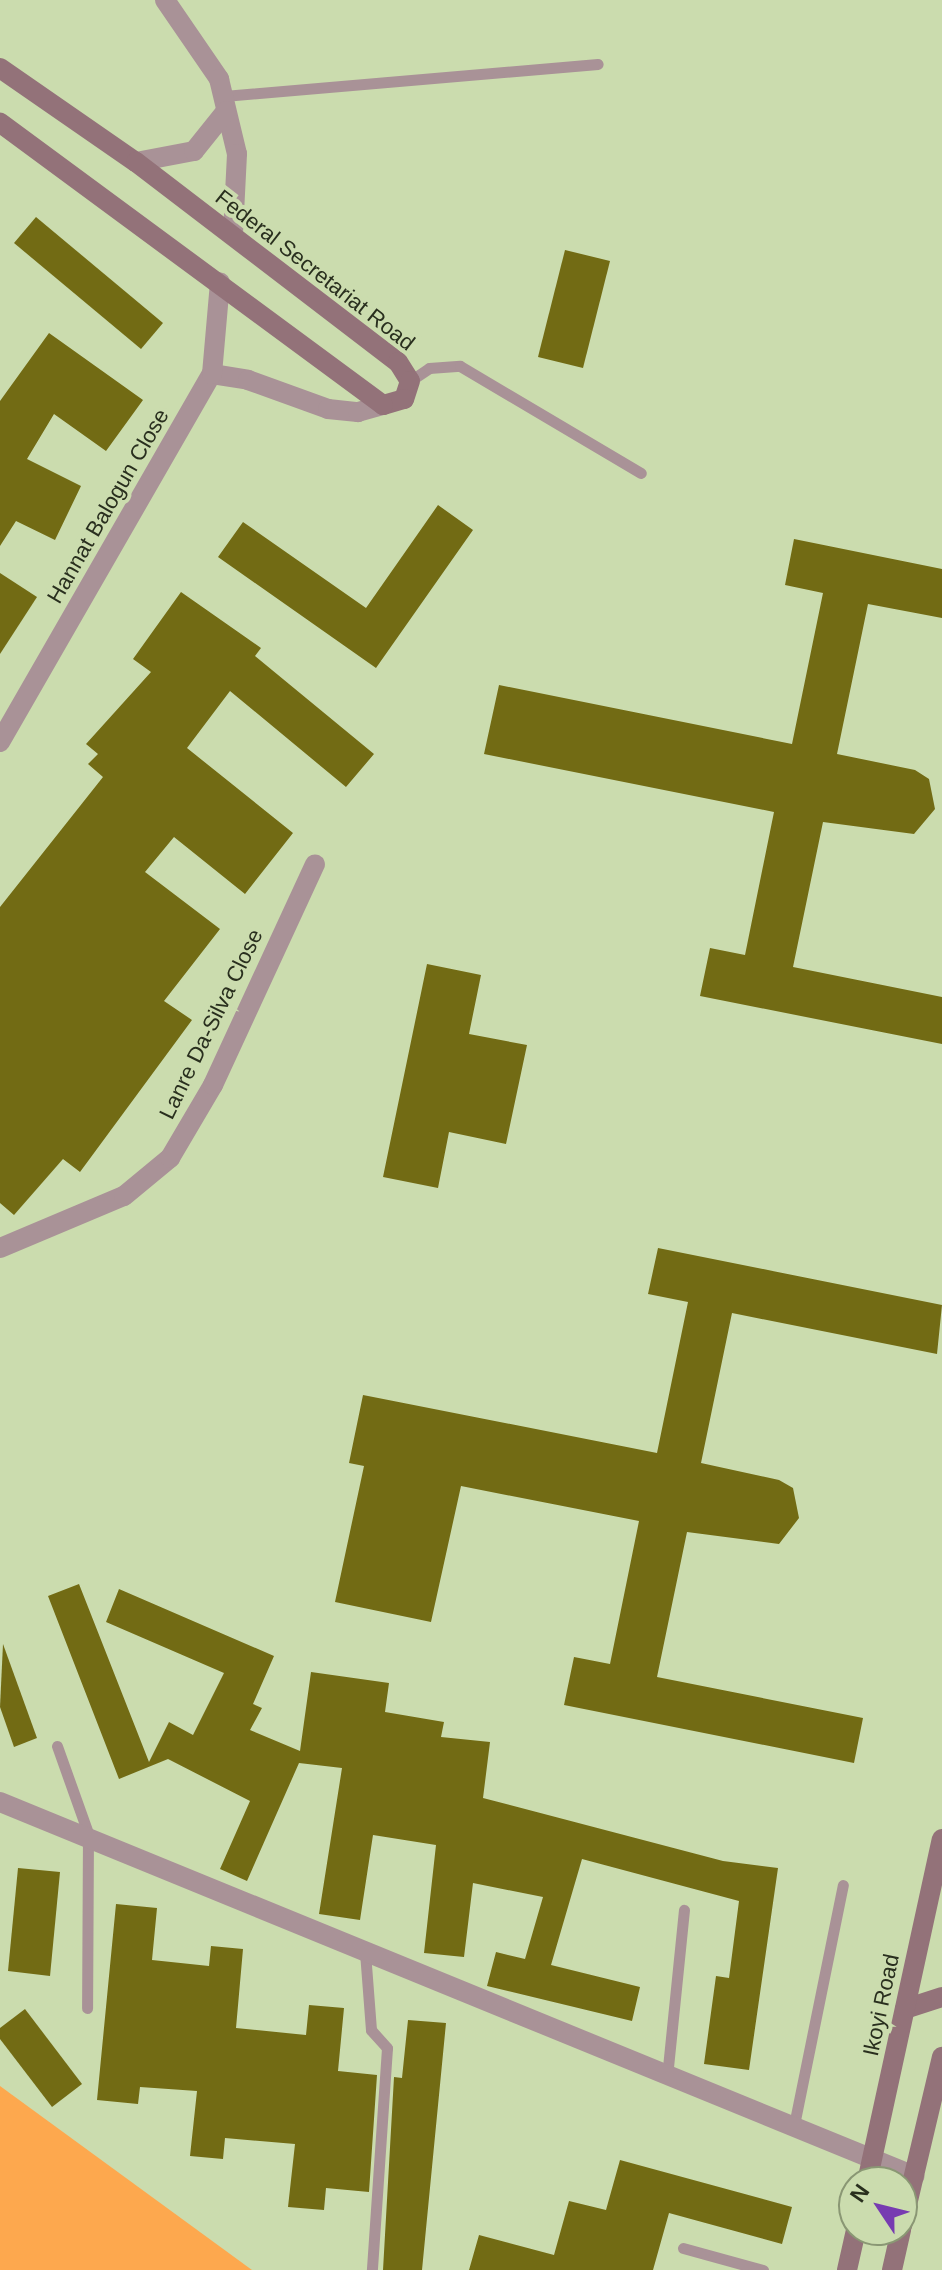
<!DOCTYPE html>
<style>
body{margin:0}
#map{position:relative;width:942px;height:2270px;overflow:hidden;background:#cbdcae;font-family:Arial,sans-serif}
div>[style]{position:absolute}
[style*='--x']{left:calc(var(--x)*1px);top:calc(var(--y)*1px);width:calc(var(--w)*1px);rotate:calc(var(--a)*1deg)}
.green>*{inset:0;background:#fda84e}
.building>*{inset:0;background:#726b14}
.lane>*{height:11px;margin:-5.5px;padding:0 5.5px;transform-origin:5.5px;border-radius:5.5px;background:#a99297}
.street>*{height:20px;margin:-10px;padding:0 10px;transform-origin:10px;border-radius:10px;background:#a99297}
.secondary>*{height:20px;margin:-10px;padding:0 10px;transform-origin:10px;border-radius:10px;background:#937279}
span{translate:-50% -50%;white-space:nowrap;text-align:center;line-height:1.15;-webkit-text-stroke:8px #cbdcae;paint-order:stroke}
.street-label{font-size:22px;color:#292f1e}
.north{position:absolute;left:838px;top:2166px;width:80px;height:80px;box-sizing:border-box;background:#cbdcae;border:2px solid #8a9774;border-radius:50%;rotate:305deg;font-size:22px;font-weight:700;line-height:32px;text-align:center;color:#292f1e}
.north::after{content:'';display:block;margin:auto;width:28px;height:36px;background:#773bb1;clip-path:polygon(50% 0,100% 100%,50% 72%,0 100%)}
</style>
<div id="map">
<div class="green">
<div style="clip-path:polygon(0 2086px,252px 2270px,0 2270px)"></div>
</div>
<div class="building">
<div style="clip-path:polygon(36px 217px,163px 323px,141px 349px,14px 243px)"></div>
<div style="clip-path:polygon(565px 250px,610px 261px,583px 368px,538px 357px)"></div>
<div style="clip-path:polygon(49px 333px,143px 400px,106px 451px,54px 414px,27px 459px,81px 486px,55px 540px,16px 521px,0 546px,0 401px)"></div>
<div style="clip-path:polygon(438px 505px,473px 530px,376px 668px,218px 557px,243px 522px,366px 608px)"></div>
<div style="clip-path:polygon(794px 539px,942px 569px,942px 618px,868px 604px,837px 754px,915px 770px,929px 779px,935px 809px,914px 834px,823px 822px,793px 967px,942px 997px,942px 1044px,700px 996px,710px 948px,745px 955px,774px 812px,484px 754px,499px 685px,792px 744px,823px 593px,785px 585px)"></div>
<div style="clip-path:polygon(0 573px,37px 597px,0 654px)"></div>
<div style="clip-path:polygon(181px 592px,261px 648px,255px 656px,374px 754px,346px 787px,230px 691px,187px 748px,293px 833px,245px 894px,174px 837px,145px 872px,220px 929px,164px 1001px,192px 1020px,80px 1172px,63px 1159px,14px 1215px,0 1203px,0 907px,103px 777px,88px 764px,98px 754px,86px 744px,151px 672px,133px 659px)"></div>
<div style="clip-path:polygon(427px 964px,481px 975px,469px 1034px,527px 1045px,506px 1144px,449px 1132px,438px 1188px,383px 1177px)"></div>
<div style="clip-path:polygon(658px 1248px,942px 1305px,937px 1354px,732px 1313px,701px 1463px,779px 1480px,793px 1488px,799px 1518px,779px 1544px,687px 1532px,657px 1677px,863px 1718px,854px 1763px,564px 1705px,574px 1657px,610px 1664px,639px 1521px,461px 1486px,431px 1622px,335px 1602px,364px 1466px,349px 1463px,363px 1395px,657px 1453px,688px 1302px,648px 1294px)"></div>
<div style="clip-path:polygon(79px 1584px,149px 1762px,169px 1722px,193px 1735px,224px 1673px,106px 1622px,119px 1589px,274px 1656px,253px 1704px,262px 1708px,250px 1730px,300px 1751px,311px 1672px,389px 1683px,385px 1712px,444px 1722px,441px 1737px,490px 1742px,483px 1798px,723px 1861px,778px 1868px,749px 2070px,704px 2064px,716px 1976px,729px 1978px,739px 1901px,582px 1859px,551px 1965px,640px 1987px,632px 2021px,487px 1986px,496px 1952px,525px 1959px,543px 1897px,473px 1883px,464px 1957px,424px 1953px,436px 1845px,373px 1835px,360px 1920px,319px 1914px,342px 1768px,299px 1763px,247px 1881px,220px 1869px,250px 1801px,168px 1759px,119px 1779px,48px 1596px)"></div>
<div style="clip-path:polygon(3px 1644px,37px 1738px,14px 1747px,0 1707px)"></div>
<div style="clip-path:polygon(18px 1868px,60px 1872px,50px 1976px,8px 1971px)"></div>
<div style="clip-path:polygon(116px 1904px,157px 1908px,152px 1960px,209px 1966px,211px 1946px,243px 1949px,236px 2028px,306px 2035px,309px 2005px,344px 2008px,338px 2071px,377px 2075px,369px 2192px,326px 2188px,324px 2210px,288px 2207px,295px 2144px,225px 2138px,223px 2159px,190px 2156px,197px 2091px,140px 2087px,138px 2104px,97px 2100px)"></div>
<div style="clip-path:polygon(25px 2009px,82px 2084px,52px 2107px,0 2039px,0 2028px)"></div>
<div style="clip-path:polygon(408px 2020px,446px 2023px,422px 2270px,383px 2270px,394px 2077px,402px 2078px)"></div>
<div style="clip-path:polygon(620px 2160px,792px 2207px,782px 2244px,669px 2213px,653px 2270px,469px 2270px,479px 2235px,554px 2255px,569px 2201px,606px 2210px)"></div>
</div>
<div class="lane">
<div style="--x:224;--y:96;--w:375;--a:-4.9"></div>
<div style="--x:410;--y:381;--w:23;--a:-34"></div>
<div style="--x:429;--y:368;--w:31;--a:-4"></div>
<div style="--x:460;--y:366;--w:210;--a:30.6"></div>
<div style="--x:57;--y:1746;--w:92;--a:70.4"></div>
<div style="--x:88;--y:1833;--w:175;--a:90.3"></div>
<div style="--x:365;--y:1952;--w:78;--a:85.6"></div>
<div style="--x:371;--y:2030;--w:24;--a:48"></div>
<div style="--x:387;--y:2048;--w:223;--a:93.9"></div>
<div style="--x:667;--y:2077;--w:168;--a:-84.2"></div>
<div style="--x:793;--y:2130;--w:250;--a:-78.5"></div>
<div style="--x:683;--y:2248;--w:83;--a:15.4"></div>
</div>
<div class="street">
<div style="--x:165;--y:0;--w:96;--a:55.6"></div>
<div style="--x:219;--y:79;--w:77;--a:76.5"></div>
<div style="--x:237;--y:154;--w:80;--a:92.9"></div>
<div style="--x:136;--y:162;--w:59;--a:-10.7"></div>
<div style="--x:194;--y:151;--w:51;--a:-51.3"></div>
<div style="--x:212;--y:374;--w:36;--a:9"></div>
<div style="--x:248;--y:380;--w:85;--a:19.9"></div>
<div style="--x:328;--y:409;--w:30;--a:6"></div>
<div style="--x:358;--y:412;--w:26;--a:-16"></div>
<div style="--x:0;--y:742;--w:425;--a:-60.1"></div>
<div style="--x:212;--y:374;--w:92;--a:-85"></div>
<div style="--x:0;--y:1248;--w:134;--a:-22.8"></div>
<div style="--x:124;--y:1196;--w:60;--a:-39.6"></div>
<div style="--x:170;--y:1158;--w:85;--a:-59.5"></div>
<div style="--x:213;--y:1085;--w:243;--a:-65.2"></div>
<div style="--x:0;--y:1802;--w:988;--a:22.25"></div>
</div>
<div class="secondary">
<div style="--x:0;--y:68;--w:165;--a:34.7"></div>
<div style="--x:136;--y:162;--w:330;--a:37.4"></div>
<div style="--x:398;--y:362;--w:22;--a:58"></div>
<div style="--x:410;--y:381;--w:19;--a:108"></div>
<div style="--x:404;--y:399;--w:22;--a:164"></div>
<div style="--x:383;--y:405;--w:476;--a:-143.6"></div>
<div style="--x:905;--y:2009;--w:39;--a:-18"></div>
<div style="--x:867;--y:2182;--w:351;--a:-77.7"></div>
<div style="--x:902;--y:2226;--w:174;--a:-76.7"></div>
<div style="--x:847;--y:2270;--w:41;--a:-77.3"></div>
<div style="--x:892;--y:2270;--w:41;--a:-77.3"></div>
</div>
<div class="street-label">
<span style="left:315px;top:270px;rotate:38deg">Federal Secretariat Road</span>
<span style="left:108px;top:506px;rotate:-60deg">Hannat Balogun Close</span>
<span style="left:211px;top:1024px;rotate:-64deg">Lanre Da-Silva Close</span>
<span style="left:881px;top:2005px;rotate:-78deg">Ikoyi Road</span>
</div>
<div class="north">N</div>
</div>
